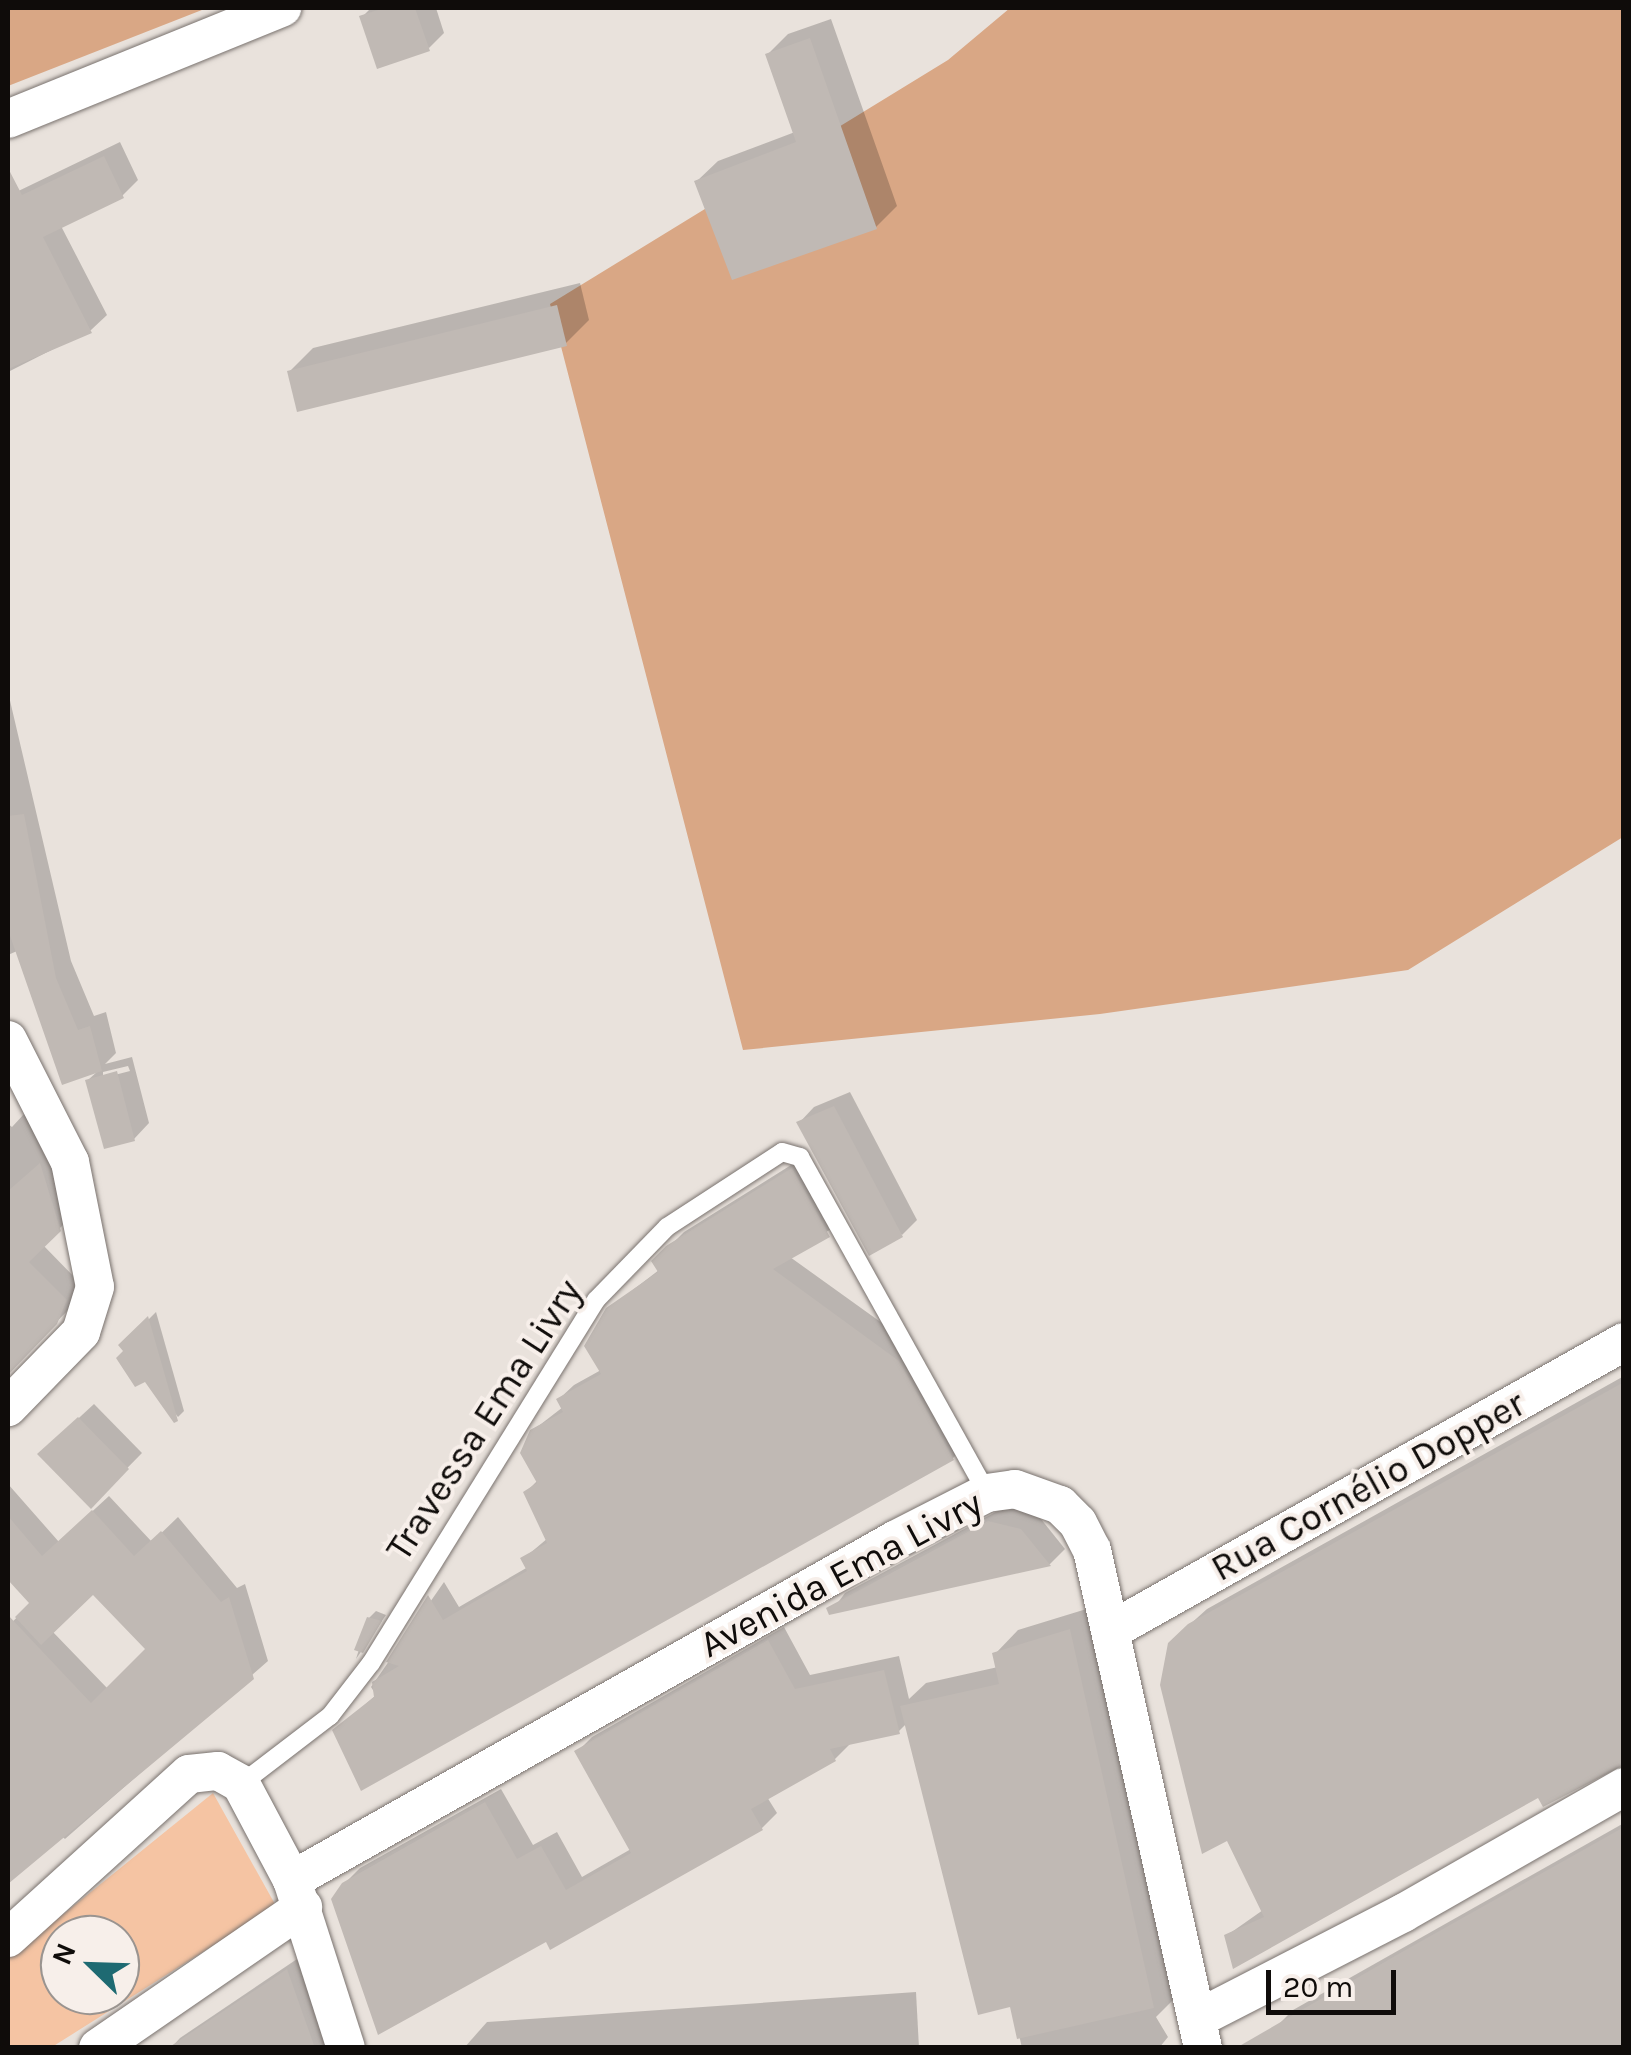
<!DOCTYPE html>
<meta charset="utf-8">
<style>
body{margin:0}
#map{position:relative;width:1631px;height:2055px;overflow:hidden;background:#e9e2dc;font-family:Karla,sans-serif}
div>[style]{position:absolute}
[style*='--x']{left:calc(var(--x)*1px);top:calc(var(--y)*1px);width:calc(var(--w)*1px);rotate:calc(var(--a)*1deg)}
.green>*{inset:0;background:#f5c4a3}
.forest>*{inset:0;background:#d9a785}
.shadow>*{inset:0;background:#0003}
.building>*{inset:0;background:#c0b9b4}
.roads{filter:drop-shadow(0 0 2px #79726e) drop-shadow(0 0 2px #79726e)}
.lane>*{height:18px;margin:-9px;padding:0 9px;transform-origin:9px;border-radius:9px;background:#fff}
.street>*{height:38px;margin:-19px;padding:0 19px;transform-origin:19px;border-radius:19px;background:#fff}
span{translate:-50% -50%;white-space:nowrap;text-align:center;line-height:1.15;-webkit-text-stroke:8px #f7efea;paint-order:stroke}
.street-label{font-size:38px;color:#0f0c0a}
.frame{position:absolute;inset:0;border:10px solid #0f0c0a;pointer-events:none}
.north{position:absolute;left:40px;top:1915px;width:100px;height:100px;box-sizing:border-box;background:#f7efea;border:2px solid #9a9490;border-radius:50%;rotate:293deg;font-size:28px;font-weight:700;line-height:40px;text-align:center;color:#0f0c0a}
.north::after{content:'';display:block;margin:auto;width:35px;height:45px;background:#1e6a72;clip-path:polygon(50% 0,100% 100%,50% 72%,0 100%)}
.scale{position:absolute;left:1266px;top:1970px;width:130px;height:45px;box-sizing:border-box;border:5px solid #0f0c0a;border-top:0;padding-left:12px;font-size:30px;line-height:35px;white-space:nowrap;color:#0f0c0a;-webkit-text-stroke:8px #f7efea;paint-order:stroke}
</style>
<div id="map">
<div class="green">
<div style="clip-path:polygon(evenodd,213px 1793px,276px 1906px,52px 2047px,8px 2048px,8px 1959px,213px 1793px,60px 1935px,120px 1935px,120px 1995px,60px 1995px,60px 1935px)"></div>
</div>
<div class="forest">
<div style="clip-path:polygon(8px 8px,207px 8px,8px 86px)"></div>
<div style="clip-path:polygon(1010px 8px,1623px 8px,1623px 837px,1408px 970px,1100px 1014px,743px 1050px,550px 304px,948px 60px)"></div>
</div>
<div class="shadow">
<div style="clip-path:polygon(371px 8px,436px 8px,444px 33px,429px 48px,362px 17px)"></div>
<div style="clip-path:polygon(831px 19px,897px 206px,876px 227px,697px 181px,718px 161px,795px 132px,768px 54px,788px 34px)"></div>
<div style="clip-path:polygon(120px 142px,138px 180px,122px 196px,61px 226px,107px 315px,91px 330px,8px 372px,8px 196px)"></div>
<div style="clip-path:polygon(580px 283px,589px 320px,565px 344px,290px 371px,313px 348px)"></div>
<div style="clip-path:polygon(evenodd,8px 692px,71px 961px,94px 1016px,106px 1012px,116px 1053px,105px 1064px,132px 1057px,149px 1123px,134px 1139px,88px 1080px,99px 1070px,17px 951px,8px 955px,8px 692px,128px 1066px,130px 1071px,103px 1078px,103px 1072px,128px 1066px)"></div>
<div style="clip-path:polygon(850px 1092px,917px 1220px,902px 1235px,799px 1123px,814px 1107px)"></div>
<div style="clip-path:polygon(36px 1101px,75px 1213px,43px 1245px,81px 1284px,72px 1306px,8px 1372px,8px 1124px,12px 1127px)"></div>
<div style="clip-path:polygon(807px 1155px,844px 1220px,790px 1257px,914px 1346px,968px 1443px,953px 1458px,335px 1731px,376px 1695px,371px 1687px,444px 1582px,459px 1607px,528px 1567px,523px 1559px,548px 1538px,526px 1492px,538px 1480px,532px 1431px,563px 1407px,559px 1399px,574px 1385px,601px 1370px,608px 1309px,659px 1270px,654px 1262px,684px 1232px)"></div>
<div style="clip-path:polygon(156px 1312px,184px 1411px,178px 1417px,122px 1346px)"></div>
<div style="clip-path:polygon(1624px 1376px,1624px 1750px,1226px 1936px,1263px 1910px,1187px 1627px,1207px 1609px)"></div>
<div style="clip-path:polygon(94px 1404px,142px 1453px,91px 1505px,55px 1440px)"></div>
<div style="clip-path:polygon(evenodd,8px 1484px,59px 1542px,109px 1496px,152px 1542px,178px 1517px,237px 1588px,245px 1584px,268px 1661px,65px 1839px,58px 1833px,8px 1881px,8px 1626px,32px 1603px,8px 1577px,8px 1484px,93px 1592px,148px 1649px,108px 1689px,52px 1631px,93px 1592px)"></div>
<div style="clip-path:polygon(1005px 1507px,1037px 1514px,1065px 1549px,1050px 1564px,831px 1612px,845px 1593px)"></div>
<div style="clip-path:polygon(1093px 1607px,1179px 1994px,1156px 2017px,1168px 2037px,1159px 2048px,1022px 2048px,1012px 2004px,907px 1723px,898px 1732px,852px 1742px,835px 1759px,767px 1797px,777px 1813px,762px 1828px,546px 1939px,344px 1884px,360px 1868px,501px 1789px,533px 1845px,557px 1832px,582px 1877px,631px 1849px,577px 1752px,592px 1737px,784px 1627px,810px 1675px,899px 1656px,909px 1699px,926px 1683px,998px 1667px,995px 1654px,1018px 1630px)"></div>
<div style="clip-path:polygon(376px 1611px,386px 1615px,356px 1659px,369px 1618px)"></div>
<div style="clip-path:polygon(1624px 1823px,1624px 1982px,1276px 2027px,1293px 2010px)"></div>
<div style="clip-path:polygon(303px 1955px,334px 2048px,171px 2048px,180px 2038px)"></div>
<div style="clip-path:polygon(916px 1992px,919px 2048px,464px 2048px,487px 2022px)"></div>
</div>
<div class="building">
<div style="clip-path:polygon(384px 8px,415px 8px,430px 51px,377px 69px,359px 16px)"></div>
<div style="clip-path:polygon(810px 38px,877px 229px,732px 280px,694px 181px,796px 142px,765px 54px)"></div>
<div style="clip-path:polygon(104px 156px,124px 198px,43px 237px,92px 333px,8px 369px,8px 168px,22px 195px)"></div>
<div style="clip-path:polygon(557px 305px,567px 346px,297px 412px,287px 371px)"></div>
<div style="clip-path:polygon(24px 814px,56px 978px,78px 1030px,90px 1026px,102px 1071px,62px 1085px,8px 930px,8px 816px)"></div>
<div style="clip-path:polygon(117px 1071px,135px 1141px,104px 1149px,85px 1080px)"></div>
<div style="clip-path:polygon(834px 1106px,903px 1237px,869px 1256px,796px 1122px)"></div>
<div style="clip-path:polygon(40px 1163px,61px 1231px,29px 1262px,67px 1300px,57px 1324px,8px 1375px,8px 1191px)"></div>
<div style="clip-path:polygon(792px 1168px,830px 1237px,773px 1269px,899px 1361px,954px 1460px,361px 1791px,332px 1730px,374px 1697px,372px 1682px,399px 1666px,386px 1662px,428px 1595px,443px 1620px,527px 1571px,520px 1558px,547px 1543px,523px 1492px,537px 1483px,520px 1453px,530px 1430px,563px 1412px,556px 1399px,601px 1374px,584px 1346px,606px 1308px,658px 1272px,651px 1261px,666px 1246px)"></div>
<div style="clip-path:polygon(148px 1316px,178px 1421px,174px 1423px,145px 1382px,135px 1387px,116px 1358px,123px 1351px,118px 1345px)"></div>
<div style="clip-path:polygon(1624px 1382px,1624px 1765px,1543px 1807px,1538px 1798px,1233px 1969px,1224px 1935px,1264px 1917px,1227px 1841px,1202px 1854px,1160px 1685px,1168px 1643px,1188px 1624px)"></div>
<div style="clip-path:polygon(78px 1417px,129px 1469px,91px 1509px,37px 1454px)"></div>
<div style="clip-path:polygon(92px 1510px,134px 1556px,161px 1531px,221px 1602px,229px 1597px,254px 1679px,8px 1884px,8px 1615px,91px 1703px,145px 1649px,93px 1595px,41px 1645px,15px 1617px,29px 1603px,8px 1580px,8px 1516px,42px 1556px)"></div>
<div style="clip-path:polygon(988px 1521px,1021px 1529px,1051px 1566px,829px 1615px,826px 1608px)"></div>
<div style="clip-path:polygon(367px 1617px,382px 1621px,363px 1653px,354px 1650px)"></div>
<div style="clip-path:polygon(1070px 1629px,1154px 2008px,1017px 2039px,1010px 2007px,978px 2015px,900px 1706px,999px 1684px,992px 1653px)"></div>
<div style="clip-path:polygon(768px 1640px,795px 1689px,884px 1670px,900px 1734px,830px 1749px,836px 1761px,751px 1809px,763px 1830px,550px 1950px,546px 1942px,378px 2035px,331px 1899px,342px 1883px,485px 1802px,517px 1859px,541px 1846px,566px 1890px,631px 1853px,574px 1751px)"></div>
<div style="clip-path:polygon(1624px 1827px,1624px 2048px,1236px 2048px,1402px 1952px)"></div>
<div style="clip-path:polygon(287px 1969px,315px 2048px,168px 2048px)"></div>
</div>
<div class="roads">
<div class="lane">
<div style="--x:241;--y:1784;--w:112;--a:-37.4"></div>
<div style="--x:330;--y:1716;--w:67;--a:-52.3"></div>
<div style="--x:371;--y:1663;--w:427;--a:-58.2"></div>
<div style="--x:596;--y:1300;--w:102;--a:-45.8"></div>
<div style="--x:667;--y:1227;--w:137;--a:-33.1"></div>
<div style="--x:782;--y:1152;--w:19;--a:16"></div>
<div style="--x:800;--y:1157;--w:385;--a:60.9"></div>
</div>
<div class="street">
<div style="--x:8;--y:119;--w:296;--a:-22.1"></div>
<div style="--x:8;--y:1040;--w:137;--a:63.1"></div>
<div style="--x:70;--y:1162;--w:127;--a:78.7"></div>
<div style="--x:95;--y:1287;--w:47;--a:107.3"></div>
<div style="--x:81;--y:1332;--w:105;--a:134.2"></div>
<div style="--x:1112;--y:1630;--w:587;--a:-29.36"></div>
<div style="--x:292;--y:1880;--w:692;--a:-29.42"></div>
<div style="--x:895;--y:1540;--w:103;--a:-27.1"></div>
<div style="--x:987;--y:1493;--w:28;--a:-8"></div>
<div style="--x:1015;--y:1489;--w:48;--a:19.6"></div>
<div style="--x:1060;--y:1505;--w:25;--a:45"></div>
<div style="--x:1078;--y:1523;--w:30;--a:63"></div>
<div style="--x:1092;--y:1550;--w:510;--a:77.43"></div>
<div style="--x:8;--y:1938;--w:244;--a:-42.2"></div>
<div style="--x:189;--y:1774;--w:29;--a:-6"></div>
<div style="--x:218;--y:1771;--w:26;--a:29"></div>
<div style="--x:241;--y:1784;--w:109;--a:62"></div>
<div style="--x:292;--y:1880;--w:176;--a:72.2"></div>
<div style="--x:1197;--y:2019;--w:232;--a:-27.2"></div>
<div style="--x:1403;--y:1913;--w:254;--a:-29.7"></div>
<div style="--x:98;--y:2048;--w:249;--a:-34.5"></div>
</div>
</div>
<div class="street-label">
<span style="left:484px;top:1420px;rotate:-57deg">Travessa Ema Livry</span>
<span style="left:1368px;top:1486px;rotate:-29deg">Rua Cornélio Dopper</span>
<span style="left:841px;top:1574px;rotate:-28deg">Avenida Ema Livry</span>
</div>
<div class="frame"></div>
<div class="north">N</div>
<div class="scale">20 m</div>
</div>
